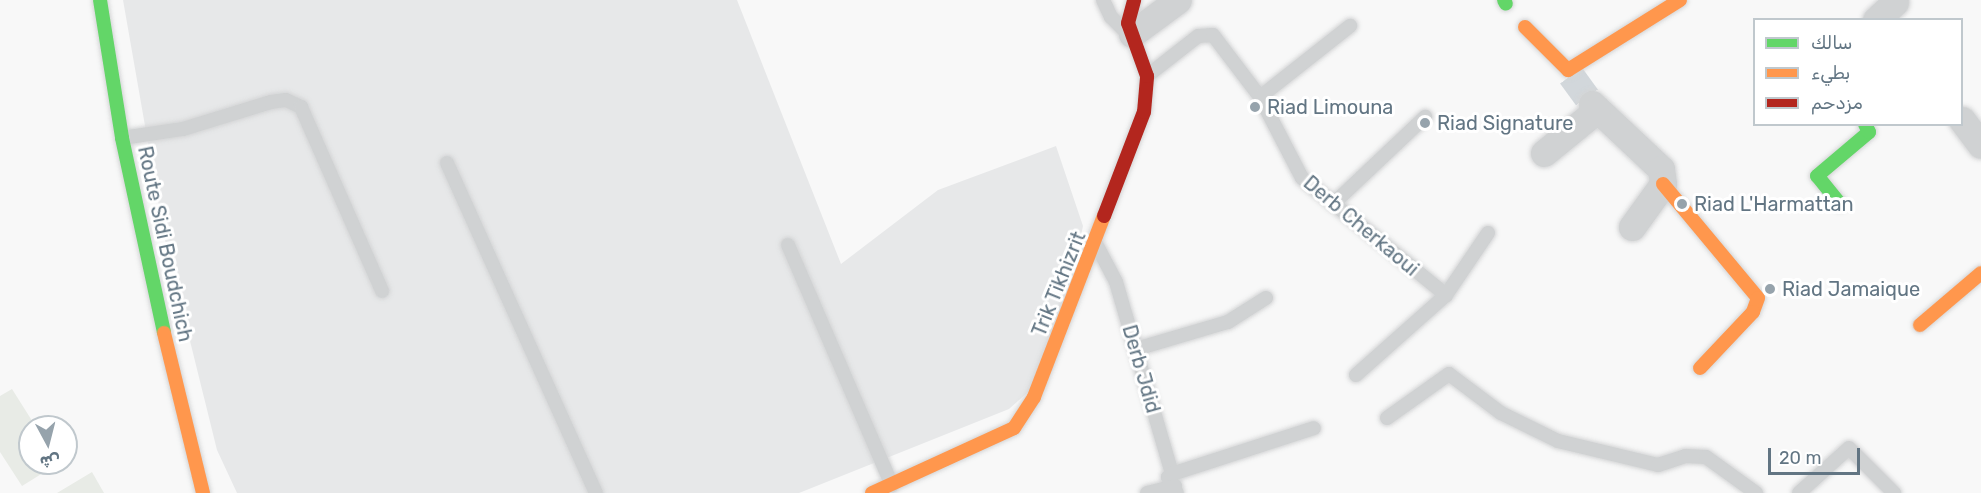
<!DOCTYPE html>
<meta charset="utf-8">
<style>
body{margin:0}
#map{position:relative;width:1981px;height:493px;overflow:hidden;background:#f8f8f8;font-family:Rubik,"Noto Naskh Arabic",sans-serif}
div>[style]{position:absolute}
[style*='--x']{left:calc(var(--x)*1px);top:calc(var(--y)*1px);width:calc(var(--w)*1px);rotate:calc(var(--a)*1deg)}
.built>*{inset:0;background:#e7e8e9}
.green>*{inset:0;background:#e8ebe6}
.street-tunnel>*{height:27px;margin-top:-13.5px;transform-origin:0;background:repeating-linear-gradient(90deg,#d2d7db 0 27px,transparent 0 41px)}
.roads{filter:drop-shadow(0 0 2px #d4d5d6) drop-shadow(0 0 2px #d4d5d6)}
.lane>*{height:14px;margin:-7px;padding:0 7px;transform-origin:7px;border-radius:7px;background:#d0d2d3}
.street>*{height:27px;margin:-13.5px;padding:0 13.5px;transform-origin:13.5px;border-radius:13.5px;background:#d0d2d3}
.fast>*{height:14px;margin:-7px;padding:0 7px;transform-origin:7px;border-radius:7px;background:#63d668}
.slow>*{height:14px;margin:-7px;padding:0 7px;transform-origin:7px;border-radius:7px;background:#ff974d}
.jam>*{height:14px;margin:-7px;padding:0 7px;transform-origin:7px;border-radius:7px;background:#b3261e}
.dots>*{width:16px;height:16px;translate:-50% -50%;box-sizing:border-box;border:3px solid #fff;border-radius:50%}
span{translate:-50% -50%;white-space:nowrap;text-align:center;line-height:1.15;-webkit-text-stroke:6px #fff;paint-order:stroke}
.poi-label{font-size:20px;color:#627583}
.left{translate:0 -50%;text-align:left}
.street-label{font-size:20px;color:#627583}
.legend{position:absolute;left:1753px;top:18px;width:210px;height:108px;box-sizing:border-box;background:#fff;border:2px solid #c0c8cd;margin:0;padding:8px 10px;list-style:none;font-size:18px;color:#627583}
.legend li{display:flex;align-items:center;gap:12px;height:30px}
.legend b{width:30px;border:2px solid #c0c8cd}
.north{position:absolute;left:18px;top:415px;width:60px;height:60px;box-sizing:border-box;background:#fff;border:2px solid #c0c8cd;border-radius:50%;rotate:173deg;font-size:16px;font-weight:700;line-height:24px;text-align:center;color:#627583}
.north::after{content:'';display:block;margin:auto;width:21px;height:27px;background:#96a3ac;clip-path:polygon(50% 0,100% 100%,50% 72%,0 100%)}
.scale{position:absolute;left:1768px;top:448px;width:92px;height:27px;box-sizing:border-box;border:3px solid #627583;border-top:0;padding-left:8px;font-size:18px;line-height:21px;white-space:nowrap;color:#627583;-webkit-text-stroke:4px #fff;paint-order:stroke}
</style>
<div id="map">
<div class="built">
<div style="clip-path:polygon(123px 0,737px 0,841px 264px,938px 190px,1056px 146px,1083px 226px,1053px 370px,1009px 409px,799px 493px,237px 493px,217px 450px,165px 240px)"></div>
</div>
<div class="green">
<div style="clip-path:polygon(12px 389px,36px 427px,30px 427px,30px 463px,59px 463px,22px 486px,0 452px,0 396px)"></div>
<div style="clip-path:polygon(92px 472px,104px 493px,57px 493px)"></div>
</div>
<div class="street-tunnel">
<div style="--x:1571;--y:75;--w:36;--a:54"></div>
</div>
<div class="roads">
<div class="lane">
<div style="--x:1103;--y:0;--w:19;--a:65"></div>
<div style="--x:1111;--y:17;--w:18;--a:45"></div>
<div style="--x:1147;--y:76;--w:65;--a:-38.1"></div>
<div style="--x:1198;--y:36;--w:15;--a:-4"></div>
<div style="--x:1213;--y:35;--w:78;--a:52.8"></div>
<div style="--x:1260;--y:97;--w:91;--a:62.6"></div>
<div style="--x:1302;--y:178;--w:186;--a:39.1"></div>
<div style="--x:1260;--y:97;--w:115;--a:-38.3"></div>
<div style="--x:122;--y:138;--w:62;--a:-8.4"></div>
<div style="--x:183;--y:129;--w:92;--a:-17.1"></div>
<div style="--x:271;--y:102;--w:15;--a:-8"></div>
<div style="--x:286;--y:100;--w:17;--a:25"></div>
<div style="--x:301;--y:107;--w:201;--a:66.2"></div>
<div style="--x:447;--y:163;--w:362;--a:65.7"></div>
<div style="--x:1333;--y:204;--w:127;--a:-43.4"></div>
<div style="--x:1096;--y:244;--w:43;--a:62.2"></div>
<div style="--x:1116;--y:282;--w:200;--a:73.7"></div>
<div style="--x:1172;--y:474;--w:5;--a:143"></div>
<div style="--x:1168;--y:477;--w:18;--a:61"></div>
<div style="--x:788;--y:245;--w:262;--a:66.6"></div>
<div style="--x:1136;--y:349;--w:96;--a:-16.4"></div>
<div style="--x:1228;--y:322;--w:45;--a:-32.3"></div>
<div style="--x:1356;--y:375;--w:120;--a:-41.6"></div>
<div style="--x:1446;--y:295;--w:75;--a:-55.9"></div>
<div style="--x:1387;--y:418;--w:76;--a:-35.4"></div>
<div style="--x:1449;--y:374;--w:65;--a:36.9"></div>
<div style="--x:1501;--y:413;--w:64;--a:26.2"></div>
<div style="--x:1558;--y:441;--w:103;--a:13.5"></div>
<div style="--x:1658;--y:465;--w:28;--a:-18"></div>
<div style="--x:1685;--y:456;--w:21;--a:3"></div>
<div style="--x:1706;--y:457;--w:62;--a:35.8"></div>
<div style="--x:1172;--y:474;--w:149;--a:-17.9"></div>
<div style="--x:1147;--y:493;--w:29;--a:-14"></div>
<div style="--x:1799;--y:493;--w:67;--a:-42"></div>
<div style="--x:1849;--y:448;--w:64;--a:45"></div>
</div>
<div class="street">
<div style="--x:1876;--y:20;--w:26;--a:-43"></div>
<div style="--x:1132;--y:34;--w:57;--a:-36.5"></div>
<div style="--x:1592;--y:104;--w:95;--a:43.3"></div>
<div style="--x:1661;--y:169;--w:15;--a:82"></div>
<div style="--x:1663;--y:184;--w:53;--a:125.8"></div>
<div style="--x:1962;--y:120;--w:31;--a:53"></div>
<div style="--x:1544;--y:153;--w:68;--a:-39.1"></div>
</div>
<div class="fast">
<div style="--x:100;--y:0;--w:140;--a:80.9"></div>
<div style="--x:122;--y:138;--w:199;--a:77.8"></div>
<div style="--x:1504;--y:0;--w:4;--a:63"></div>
<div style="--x:1840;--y:204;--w:36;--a:-129"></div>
<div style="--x:1817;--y:176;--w:68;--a:-40.2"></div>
<div style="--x:1869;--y:132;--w:9;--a:-117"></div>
</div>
<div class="slow">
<div style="--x:1525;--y:27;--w:61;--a:45"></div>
<div style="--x:1568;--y:70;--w:132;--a:-32"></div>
<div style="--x:1663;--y:184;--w:148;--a:50.2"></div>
<div style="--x:1758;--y:298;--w:15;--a:110"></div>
<div style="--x:1753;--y:312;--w:77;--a:133.4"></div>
<div style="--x:1920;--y:325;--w:80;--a:-40.4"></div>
<div style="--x:164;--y:333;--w:165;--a:76.3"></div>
<div style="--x:872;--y:493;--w:156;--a:-24.6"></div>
<div style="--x:1014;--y:428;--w:37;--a:-57"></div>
<div style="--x:1034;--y:397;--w:194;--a:-68.9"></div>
</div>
<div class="jam">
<div style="--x:1104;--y:216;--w:111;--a:-69"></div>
<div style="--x:1144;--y:112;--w:36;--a:-85"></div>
<div style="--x:1147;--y:76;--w:56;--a:-109.7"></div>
<div style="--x:1128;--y:23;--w:24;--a:-75"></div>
</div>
</div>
<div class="dots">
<div style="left:1255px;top:107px;background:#96a3ac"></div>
<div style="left:1425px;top:123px;background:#96a3ac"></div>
<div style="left:1682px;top:204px;background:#96a3ac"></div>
<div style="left:1770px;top:289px;background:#96a3ac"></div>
</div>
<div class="poi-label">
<span class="left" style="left:1267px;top:107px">Riad Limouna</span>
<span class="left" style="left:1437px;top:123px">Riad Signature</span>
<span class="left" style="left:1694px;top:204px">Riad L'Harmattan</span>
<span class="left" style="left:1782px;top:289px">Riad Jamaique</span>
</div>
<div class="street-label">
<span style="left:1361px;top:226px;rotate:40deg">Derb Cherkaoui</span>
<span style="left:165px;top:244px;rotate:78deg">Route Sidi Boudchich</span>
<span style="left:1059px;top:284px;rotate:-68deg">Trik Tikhizrit</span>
<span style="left:1141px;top:369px;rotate:74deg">Derb Jdid</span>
</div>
<ul class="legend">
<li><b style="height:8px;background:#63d668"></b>سالك</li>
<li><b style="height:8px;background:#ff974d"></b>بطيء</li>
<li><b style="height:8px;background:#b3261e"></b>مزدحم</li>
</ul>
<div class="north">ش</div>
<div class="scale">20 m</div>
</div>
